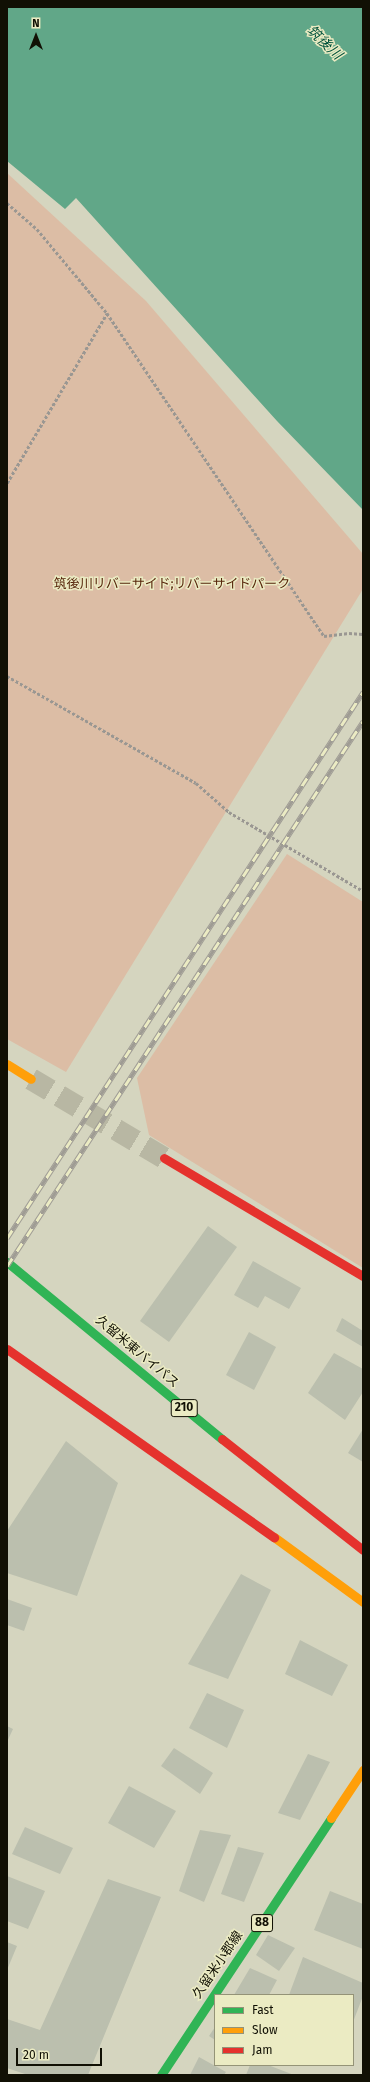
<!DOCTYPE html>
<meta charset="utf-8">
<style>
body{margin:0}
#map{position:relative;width:370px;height:2082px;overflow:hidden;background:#d5d5bf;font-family:"Fira Sans","Noto Sans JP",sans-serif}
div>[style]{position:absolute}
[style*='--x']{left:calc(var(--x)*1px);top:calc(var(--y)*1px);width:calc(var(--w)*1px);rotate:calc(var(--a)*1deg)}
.green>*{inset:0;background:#dcbda5}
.water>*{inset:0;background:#61a788}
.building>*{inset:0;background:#bbbfae}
.secondary-tunnel>*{height:22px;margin-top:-11px;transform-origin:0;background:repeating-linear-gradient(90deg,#b8b7a3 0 22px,transparent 0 33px)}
.path>*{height:2.5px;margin-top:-1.25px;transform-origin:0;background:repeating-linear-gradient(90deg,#9a9792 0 3px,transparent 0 5px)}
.fast>*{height:9px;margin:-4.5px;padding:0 4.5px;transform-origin:4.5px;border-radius:4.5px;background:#30b455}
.slow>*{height:9px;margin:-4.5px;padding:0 4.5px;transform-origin:4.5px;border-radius:4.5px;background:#ff9f0a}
.jam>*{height:9px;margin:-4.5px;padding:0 4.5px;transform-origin:4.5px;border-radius:4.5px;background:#e5322d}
.rail>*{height:4.5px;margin-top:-2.25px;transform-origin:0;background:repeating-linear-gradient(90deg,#ebebc3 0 9px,#9f9c94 0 18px);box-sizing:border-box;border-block:1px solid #9f9c94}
span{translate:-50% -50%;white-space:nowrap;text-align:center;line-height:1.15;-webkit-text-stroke:3px #ebebc3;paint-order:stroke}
.shield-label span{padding:1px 3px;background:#ebebc3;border:1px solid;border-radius:3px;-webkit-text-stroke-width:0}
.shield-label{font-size:12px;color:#111004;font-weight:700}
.park-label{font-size:13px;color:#56250a}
.street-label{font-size:13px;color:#111004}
.water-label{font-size:14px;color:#00533c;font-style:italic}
.frame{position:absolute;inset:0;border:8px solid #111004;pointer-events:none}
.legend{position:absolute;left:214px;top:1994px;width:140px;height:72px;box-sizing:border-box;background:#ebebc3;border:1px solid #949377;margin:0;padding:5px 7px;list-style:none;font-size:12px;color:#111004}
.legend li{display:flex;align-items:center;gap:8px;height:20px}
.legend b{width:20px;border:1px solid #949377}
.north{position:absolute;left:16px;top:16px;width:40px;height:40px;-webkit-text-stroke:3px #ebebc3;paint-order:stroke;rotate:0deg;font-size:11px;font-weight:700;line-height:16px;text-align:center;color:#111004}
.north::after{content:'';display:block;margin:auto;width:14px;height:18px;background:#111004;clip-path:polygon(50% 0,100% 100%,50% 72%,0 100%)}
.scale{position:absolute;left:16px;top:2048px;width:86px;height:18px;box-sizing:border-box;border:2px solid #111004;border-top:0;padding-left:5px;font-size:12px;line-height:14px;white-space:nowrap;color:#111004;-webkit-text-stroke:3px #ebebc3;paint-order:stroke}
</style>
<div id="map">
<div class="green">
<div style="clip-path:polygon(7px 173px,146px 301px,363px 554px,363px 589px,66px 1072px,7px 1039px)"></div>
<div style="clip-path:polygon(287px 854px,363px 902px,363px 1268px,149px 1135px,137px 1078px)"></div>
</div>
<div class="water">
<div style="clip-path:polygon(7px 7px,363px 7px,363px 510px,277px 421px,76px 198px,65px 209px,7px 161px)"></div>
</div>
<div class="building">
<div style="clip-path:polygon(208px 1226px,237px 1247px,169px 1342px,140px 1321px)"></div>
<div style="clip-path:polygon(253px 1261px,301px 1288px,289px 1309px,265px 1296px,258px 1308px,234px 1295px)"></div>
<div style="clip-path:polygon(342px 1318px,363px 1331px,363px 1347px,336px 1331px)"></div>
<div style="clip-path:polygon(249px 1332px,276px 1347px,254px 1390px,226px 1375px)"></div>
<div style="clip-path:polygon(334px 1353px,363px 1369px,363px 1392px,345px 1420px,308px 1393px)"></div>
<div style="clip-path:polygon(363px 1429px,363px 1462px,348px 1453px)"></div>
<div style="clip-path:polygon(66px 1441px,118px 1483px,77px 1596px,7px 1573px,7px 1531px)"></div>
<div style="clip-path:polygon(241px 1574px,271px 1590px,228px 1679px,188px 1664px)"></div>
<div style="clip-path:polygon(7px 1599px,32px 1608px,24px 1631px,7px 1625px)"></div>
<div style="clip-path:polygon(300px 1640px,348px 1665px,332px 1696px,285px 1674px)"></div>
<div style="clip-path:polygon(207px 1693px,244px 1710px,227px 1748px,189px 1728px)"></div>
<div style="clip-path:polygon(7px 1726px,13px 1729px,7px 1742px)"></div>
<div style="clip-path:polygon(174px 1748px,213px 1773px,200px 1794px,161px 1766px)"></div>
<div style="clip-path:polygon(308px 1754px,330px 1762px,300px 1820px,278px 1813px)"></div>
<div style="clip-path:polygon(129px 1786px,176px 1811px,154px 1848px,108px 1823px)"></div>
<div style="clip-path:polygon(25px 1827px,73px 1848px,60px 1874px,12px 1854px)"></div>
<div style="clip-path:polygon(200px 1830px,231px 1835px,204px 1902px,179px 1891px)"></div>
<div style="clip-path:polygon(238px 1847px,264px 1853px,244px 1902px,221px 1894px)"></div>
<div style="clip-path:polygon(7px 1876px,45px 1891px,28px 1929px,7px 1921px)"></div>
<div style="clip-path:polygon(108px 1879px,161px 1897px,88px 2075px,28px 2075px,7px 2068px,7px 2019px,40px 2030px)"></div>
<div style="clip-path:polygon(330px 1891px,363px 1904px,363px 1949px,314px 1930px)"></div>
<div style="clip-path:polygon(268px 1935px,295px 1948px,279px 1971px,256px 1955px)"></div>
<div style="clip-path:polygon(7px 1942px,17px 1946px,7px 1970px)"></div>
<div style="clip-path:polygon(303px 1957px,363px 1983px,363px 1996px,353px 2022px,353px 1995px,289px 1995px)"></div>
<div style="clip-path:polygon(250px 1968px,277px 1980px,269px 1995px,234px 1995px)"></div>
<div style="clip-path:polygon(215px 2027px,215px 2040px,209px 2036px)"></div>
<div style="clip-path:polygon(199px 2057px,226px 2072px,224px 2075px,190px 2075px)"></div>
<div style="clip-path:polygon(250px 2065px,268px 2065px,294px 2075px,246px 2075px)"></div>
</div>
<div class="secondary-tunnel">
<div style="--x:31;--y:1079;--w:155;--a:30.7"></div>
</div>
<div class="path">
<div style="--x:7;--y:203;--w:40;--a:41"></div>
<div style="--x:37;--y:229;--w:109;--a:50.2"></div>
<div style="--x:107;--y:313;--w:389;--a:56.1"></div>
<div style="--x:324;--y:636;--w:25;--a:-7"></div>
<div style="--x:349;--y:633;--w:14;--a:4"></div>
<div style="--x:7;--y:483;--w:197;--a:-59.5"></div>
<div style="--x:7;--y:676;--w:217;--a:29.5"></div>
<div style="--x:196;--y:783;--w:44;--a:41.3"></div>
<div style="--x:229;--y:812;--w:156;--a:30.5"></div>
</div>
<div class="fast">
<div style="--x:7;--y:1262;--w:278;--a:39.5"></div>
<div style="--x:161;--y:2075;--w:308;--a:-56.5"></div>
</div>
<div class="slow">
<div style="--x:7;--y:1064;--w:28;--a:32"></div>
<div style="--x:274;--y:1537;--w:110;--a:36.1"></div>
<div style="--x:331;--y:1818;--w:58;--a:-56.3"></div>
</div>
<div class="jam">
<div style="--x:164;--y:1158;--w:231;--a:30.7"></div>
<div style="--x:7;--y:1349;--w:327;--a:35.2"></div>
<div style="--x:222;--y:1439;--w:179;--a:38.2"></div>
</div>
<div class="rail">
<div style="--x:7;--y:1238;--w:652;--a:-56.9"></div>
<div style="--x:7;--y:1266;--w:651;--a:-56.85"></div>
</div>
<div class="shield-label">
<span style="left:184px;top:1408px">210</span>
<span style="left:262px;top:1923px">88</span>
</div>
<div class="park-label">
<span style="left:172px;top:584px">筑後川リバーサイド;リバーサイドパーク</span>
</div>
<div class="street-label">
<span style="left:137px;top:1352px;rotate:40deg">久留米東バイパス</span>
<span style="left:218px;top:1965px;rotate:-56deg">久留米小郡線</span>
</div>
<div class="water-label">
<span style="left:324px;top:43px;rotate:43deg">筑後川</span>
</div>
<div class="frame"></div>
<ul class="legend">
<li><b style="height:5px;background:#30b455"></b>Fast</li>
<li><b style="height:5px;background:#ff9f0a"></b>Slow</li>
<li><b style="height:5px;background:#e5322d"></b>Jam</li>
</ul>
<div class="north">N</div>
<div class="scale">20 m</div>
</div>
